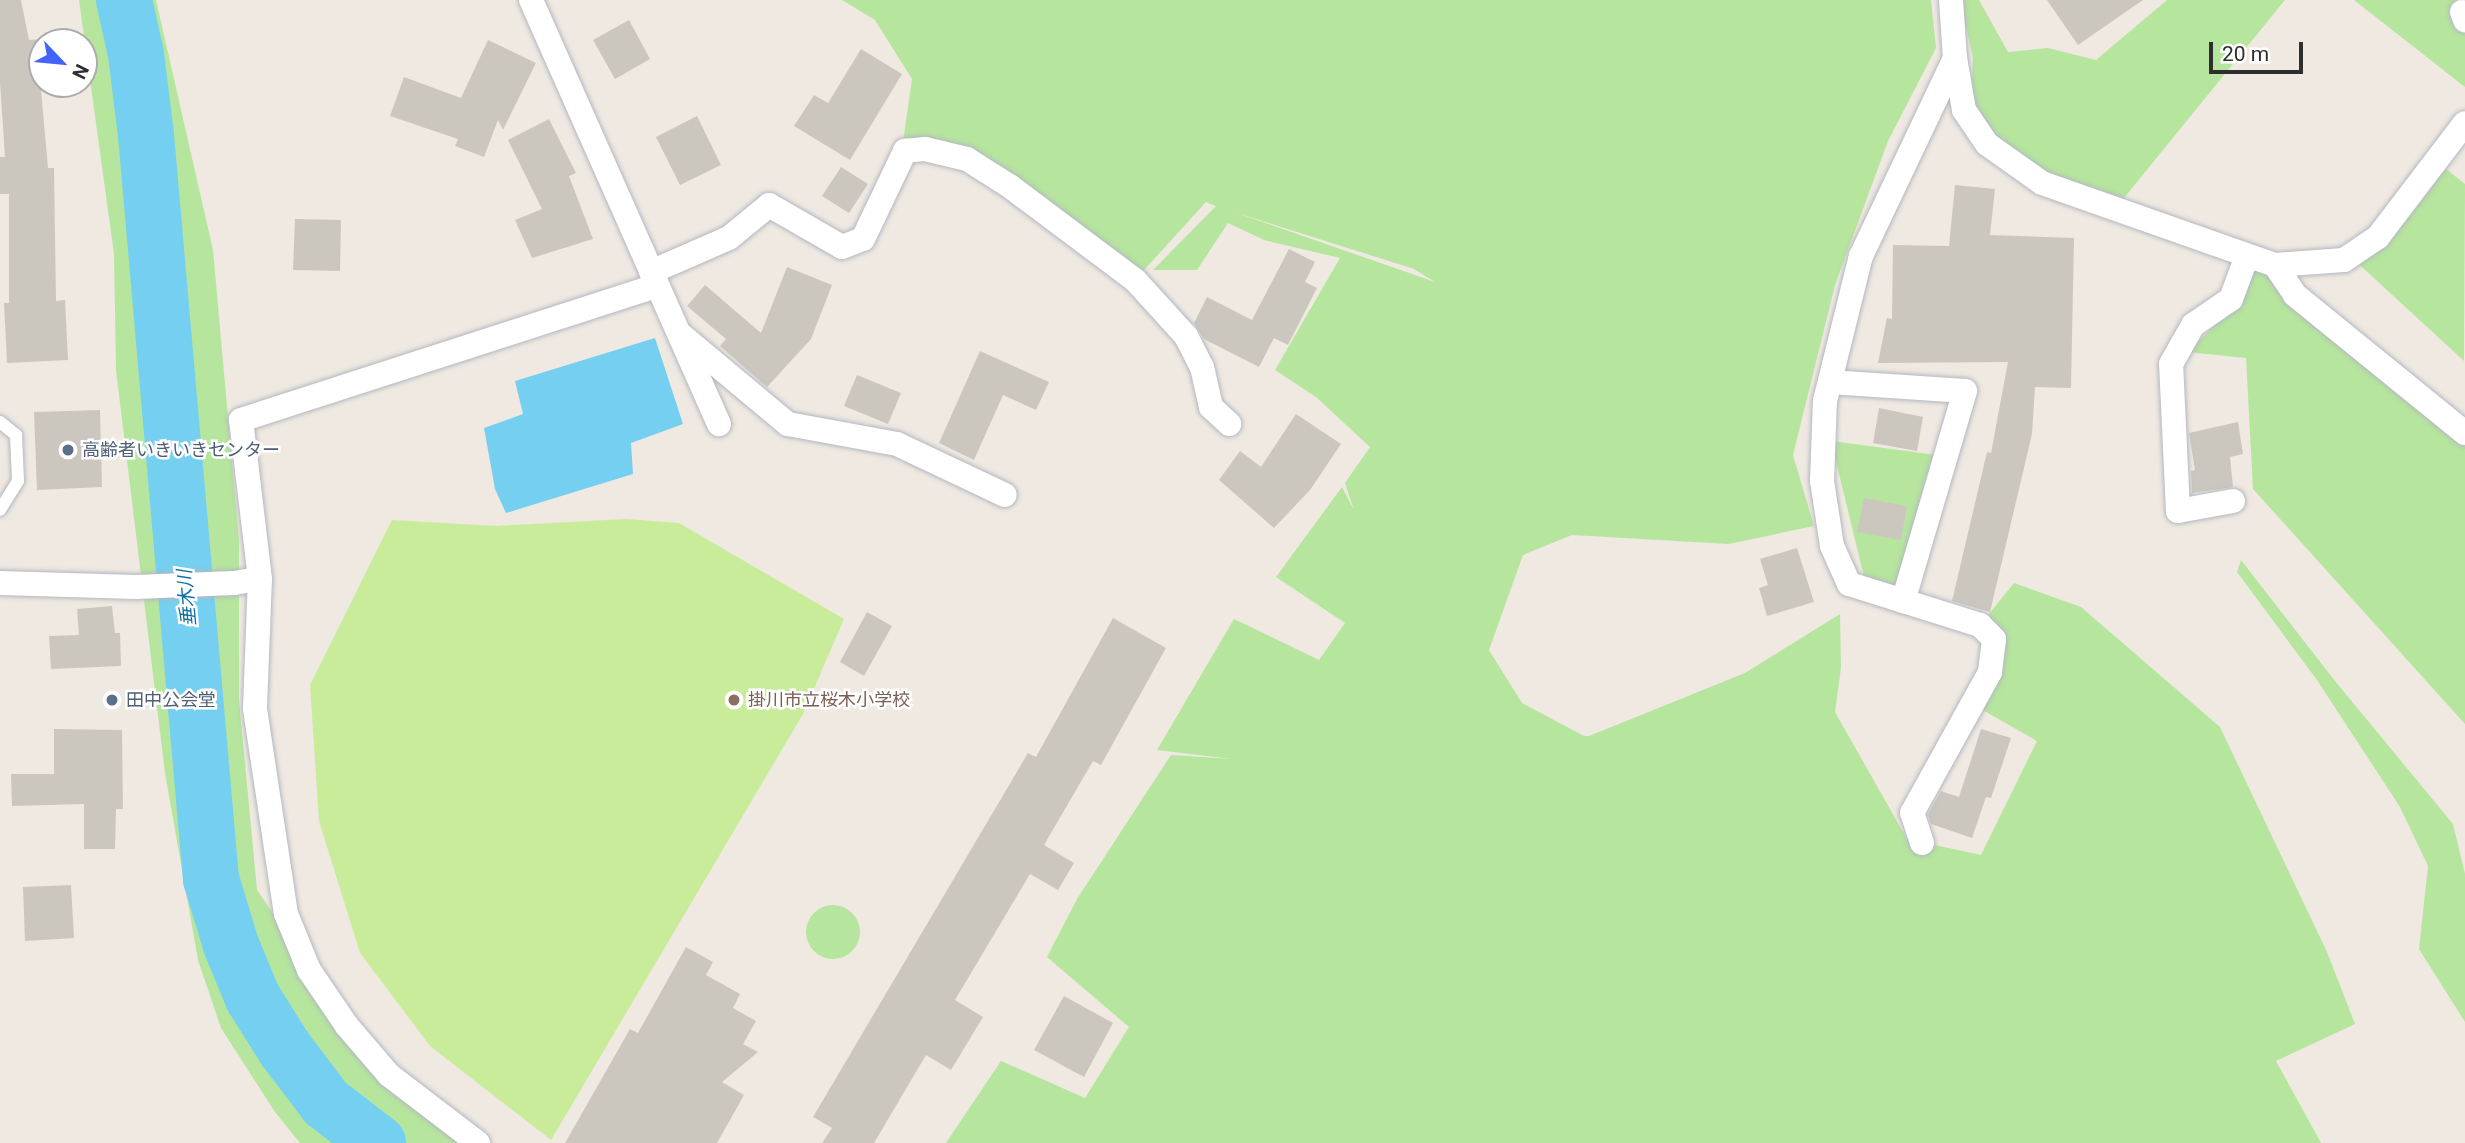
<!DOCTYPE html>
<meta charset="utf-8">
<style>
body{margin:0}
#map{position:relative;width:2465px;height:1143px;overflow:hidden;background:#efe9e1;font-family:Roboto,"Noto Sans JP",sans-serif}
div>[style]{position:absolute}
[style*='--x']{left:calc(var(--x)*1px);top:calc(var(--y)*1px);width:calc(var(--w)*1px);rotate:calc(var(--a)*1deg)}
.green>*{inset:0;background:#b6e59e}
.round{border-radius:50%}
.pitch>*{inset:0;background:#c9ec9a}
.water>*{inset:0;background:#75cff0}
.river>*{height:56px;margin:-28px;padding:0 28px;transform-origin:28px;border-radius:28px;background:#75cff0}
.building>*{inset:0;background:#cbc7bf}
.roads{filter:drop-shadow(0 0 2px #b4b7c1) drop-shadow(0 0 2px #b4b7c1)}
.service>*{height:12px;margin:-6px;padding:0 6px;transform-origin:6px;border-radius:6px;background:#fff}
.minor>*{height:24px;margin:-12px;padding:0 12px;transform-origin:12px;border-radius:12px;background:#fff}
.dots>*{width:19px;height:19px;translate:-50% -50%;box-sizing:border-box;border:4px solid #fff;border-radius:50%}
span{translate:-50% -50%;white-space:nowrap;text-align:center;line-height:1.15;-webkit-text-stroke:5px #fff;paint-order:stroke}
.service-label{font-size:18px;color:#4e5e75}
.left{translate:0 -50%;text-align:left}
.education-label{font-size:18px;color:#785e54}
.water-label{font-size:19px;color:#0d6fa3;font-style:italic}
.north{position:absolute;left:28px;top:28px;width:70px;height:70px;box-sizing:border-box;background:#fff;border:2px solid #ababab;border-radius:50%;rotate:116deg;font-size:19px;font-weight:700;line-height:28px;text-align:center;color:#2e2e2e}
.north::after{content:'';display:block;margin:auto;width:24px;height:32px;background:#4264fb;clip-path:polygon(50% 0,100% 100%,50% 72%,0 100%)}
.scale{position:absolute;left:2209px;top:42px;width:94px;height:32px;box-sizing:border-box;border:4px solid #2e2e2e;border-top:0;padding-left:9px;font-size:21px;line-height:24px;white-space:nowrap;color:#2e2e2e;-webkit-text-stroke:5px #fff;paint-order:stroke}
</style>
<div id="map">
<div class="green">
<div style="clip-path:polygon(79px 0,156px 0,213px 250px,239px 540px,239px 700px,257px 890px,370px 1053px,479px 1143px,300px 1143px,275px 1112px,221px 1028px,198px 960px,165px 773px,116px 370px,114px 254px)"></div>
<div style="clip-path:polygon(evenodd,842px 0,1931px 0,1936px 48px,1888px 141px,1835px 285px,1793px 455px,1814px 526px,1729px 544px,1572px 535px,1523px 555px,1489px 650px,1522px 703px,1584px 736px,1589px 736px,1745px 673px,1840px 614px,1841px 668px,1835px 712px,1907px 839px,1981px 855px,2037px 741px,1981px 709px,1980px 625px,2014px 583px,2081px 607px,2220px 727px,2327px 952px,2355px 1024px,2276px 1061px,2321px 1143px,946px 1143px,1001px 1061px,1085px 1098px,1129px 1027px,1047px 957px,1077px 899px,1171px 755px,1232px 759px,1157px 750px,1234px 619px,1319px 660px,1345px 623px,1276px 577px,1342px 487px,1354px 510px,1345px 483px,1370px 447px,1316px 397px,1275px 370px,1340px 258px,1264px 240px,1228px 223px,1197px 270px,1153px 270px,1216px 206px,1206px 202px,1135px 280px,998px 165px,944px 140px,903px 142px,912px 79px,875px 20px,842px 0,1234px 212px,1414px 269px,1435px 282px,1234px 212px)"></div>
<div style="clip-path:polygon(1960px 0,1979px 0,2008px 52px,2048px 48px,2096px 60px,2167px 0,2285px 0,2115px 209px,2027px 174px,1970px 119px,1973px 58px)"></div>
<div style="clip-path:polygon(2354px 0,2465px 0,2465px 87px)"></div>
<div style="clip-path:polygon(2446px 169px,2465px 184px,2464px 361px,2350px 256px,2378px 237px)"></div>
<div style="clip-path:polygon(2253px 270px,2269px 270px,2465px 444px,2465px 724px,2253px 489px,2246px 358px,2187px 352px,2242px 300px)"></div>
<div style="clip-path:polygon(1831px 441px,1937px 455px,1895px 598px,1867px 589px)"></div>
<div style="clip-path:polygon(2241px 560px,2335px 681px,2453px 824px,2465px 874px,2465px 1022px,2419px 949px,2428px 866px,2400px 807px,2317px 680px,2237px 572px)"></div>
<div class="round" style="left:806px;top:905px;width:54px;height:54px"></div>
</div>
<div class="pitch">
<div style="clip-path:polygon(626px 519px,679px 523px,844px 619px,803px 714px,551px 1140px,430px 1046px,360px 953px,319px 821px,310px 685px,392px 520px,496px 526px)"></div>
</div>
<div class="water">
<div style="clip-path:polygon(655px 338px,683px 424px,631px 443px,633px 474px,506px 513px,495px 489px,484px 428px,523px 414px,515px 381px)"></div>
</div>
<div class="river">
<div style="--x:124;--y:0;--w:55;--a:77.5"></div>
<div style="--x:136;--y:54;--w:82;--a:83"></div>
<div style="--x:146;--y:135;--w:747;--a:85.01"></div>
<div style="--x:211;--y:879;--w:69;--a:73.1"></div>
<div style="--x:231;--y:945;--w:57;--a:67.5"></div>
<div style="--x:253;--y:998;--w:60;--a:57.9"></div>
<div style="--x:285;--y:1049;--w:68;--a:52.8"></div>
<div style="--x:326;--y:1103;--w:66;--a:37.6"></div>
</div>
<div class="building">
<div style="clip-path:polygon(0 0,21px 0,29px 40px,42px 39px,41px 90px,48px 168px,54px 168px,56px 301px,65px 300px,68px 360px,7px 363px,4px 303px,9px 303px,9px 194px,0 194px,0 157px,5px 157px,0 82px)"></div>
<div style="clip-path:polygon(2047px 0,2143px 0,2078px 45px)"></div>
<div style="clip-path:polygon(629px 20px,650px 59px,615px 79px,593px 40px)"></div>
<div style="clip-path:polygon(488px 40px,536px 63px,503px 130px,498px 120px,484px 157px,455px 146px,458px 139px,390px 116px,404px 77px,461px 98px)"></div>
<div style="clip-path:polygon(861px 49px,902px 74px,850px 160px,794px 126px,814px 95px,828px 103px)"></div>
<div style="clip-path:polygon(697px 116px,721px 165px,680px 185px,656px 137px)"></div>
<div style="clip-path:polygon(549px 119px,576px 173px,569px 176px,593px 239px,532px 258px,515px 220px,542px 209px,508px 140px)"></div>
<div style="clip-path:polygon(841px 167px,868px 184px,849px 213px,822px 196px)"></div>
<div style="clip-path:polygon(1955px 185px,1995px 189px,1990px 235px,2074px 238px,2071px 388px,2035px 387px,2032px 434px,1990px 612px,1952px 601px,1987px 452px,1991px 453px,2008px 362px,1878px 363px,1887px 318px,1892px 319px,1893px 245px,1949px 246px)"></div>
<div style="clip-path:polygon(295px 219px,341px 220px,340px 271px,293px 270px)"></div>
<div style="clip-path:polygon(1289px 249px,1315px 262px,1305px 282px,1317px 288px,1288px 345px,1274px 338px,1259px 367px,1204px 339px,1194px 323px,1207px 297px,1252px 320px)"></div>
<div style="clip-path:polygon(787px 267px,832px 285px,811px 339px,767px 387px,720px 346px,726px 339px,687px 306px,705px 285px,761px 333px)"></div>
<div style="clip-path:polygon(980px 351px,1049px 382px,1036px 410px,1003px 395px,974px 460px,939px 443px)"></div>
<div style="clip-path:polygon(857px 375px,901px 393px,888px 424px,844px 406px)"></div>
<div style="clip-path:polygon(1879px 408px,1923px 417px,1917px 451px,1873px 443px)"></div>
<div style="clip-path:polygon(100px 410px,102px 487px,37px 490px,34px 412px)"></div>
<div style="clip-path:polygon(1296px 414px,1341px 444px,1310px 490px,1274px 528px,1219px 480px,1240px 451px,1261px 467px)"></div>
<div style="clip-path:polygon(2238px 422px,2243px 454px,2230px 457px,2233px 487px,2192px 493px,2191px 471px,2195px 470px,2189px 433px)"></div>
<div style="clip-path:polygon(1864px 498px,1907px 506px,1901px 540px,1857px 532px)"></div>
<div style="clip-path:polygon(1797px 548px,1814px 602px,1767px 616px,1759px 588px,1768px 585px,1760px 559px)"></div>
<div style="clip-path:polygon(112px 606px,115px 633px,120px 633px,121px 666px,51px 669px,49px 636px,79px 635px,77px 609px)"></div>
<div style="clip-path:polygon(867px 612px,892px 626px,864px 676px,840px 662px)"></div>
<div style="clip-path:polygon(1113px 618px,1166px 648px,1101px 765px,1093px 761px,1044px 845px,1074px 863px,1058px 890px,1030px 874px,955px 1000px,983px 1017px,951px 1070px,926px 1055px,874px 1143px,822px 1143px,832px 1128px,813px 1117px,1028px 753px,1036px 757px)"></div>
<div style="clip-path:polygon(54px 729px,122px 730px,123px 809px,116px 809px,115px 849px,84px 849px,84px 804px,12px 806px,11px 774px,54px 774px)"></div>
<div style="clip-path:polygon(1981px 729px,2011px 738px,1991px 798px,1986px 797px,1972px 838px,1931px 824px,1928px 814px,1941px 791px,1959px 797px)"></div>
<div style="clip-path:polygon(71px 885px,74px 938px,25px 941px,23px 887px)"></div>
<div style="clip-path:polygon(686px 947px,713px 962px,706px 975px,740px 994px,733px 1008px,756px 1021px,743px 1044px,758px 1052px,722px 1082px,744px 1095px,717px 1143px,565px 1143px,630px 1029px,638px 1033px)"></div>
<div style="clip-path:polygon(1064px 996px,1113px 1023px,1084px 1077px,1034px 1050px)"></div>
</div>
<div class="roads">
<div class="service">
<div style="--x:0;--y:422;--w:21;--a:39"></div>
<div style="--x:16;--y:435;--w:46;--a:87.5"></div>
<div style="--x:18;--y:481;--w:34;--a:122"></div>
</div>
<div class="minor">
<div style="--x:531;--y:0;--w:464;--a:66.1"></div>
<div style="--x:1951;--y:0;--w:58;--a:86.1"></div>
<div style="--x:1955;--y:58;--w:53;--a:80.2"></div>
<div style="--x:1964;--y:110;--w:41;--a:55.9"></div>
<div style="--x:1987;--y:144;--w:67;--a:35.3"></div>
<div style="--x:2042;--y:183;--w:247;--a:19.4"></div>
<div style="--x:2275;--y:265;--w:69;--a:-4.1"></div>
<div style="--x:2344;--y:260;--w:41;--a:-34.1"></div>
<div style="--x:2378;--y:237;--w:143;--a:-52.7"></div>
<div style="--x:2462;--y:12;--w:9;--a:69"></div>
<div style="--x:2275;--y:265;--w:36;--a:56"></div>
<div style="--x:2295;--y:295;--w:219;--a:39.1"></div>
<div style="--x:651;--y:272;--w:85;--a:-23.6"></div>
<div style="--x:729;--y:238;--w:52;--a:-39.5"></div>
<div style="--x:769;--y:205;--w:84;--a:29.9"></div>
<div style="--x:842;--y:247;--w:22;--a:-21"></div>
<div style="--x:863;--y:239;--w:98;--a:-64.5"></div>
<div style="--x:905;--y:151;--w:20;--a:-6"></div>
<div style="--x:925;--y:149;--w:43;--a:13.4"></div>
<div style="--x:967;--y:159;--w:52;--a:32.5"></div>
<div style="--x:1011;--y:187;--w:155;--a:36.9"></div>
<div style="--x:1135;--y:280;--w:76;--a:47.7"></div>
<div style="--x:1186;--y:336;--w:35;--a:63"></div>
<div style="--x:1202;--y:367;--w:41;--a:77.3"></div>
<div style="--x:1211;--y:407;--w:25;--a:43"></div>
<div style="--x:681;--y:335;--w:139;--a:39.8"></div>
<div style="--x:788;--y:424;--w:111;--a:10.4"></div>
<div style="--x:897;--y:444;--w:119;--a:25.3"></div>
<div style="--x:1830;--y:382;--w:135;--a:3.8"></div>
<div style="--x:1965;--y:391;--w:219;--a:106.4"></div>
<div style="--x:2233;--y:501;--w:56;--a:169.7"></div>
<div style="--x:2178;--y:511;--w:147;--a:-92.7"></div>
<div style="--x:2171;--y:364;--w:45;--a:-60.6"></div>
<div style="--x:2193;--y:325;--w:46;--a:-34.4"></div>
<div style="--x:2231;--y:299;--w:46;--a:-69.6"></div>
<div style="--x:0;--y:583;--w:136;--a:1.7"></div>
<div style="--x:136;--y:587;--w:98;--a:-2.3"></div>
<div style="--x:234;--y:583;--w:26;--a:-9"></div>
<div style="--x:1922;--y:843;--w:32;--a:-108"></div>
<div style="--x:1912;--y:813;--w:161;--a:-61"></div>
<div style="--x:1990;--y:672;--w:33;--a:-83"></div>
<div style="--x:1994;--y:639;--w:20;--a:-135"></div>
<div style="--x:1980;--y:625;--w:137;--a:-162.6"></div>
<div style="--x:1849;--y:584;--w:42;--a:-114.1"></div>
<div style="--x:1832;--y:546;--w:66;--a:-98.7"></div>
<div style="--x:1822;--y:481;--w:80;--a:-87.9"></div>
<div style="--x:1825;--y:401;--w:149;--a:-76.1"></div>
<div style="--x:1861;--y:256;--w:219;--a:-64.6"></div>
<div style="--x:478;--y:1143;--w:112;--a:-142.6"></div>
<div style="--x:389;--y:1075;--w:65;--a:-130.6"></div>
<div style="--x:347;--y:1026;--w:68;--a:-124.2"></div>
<div style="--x:309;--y:970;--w:61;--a:-112.3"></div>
<div style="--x:286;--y:914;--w:208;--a:-98.6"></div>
<div style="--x:255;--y:708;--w:129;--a:-87.8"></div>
<div style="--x:260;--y:579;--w:160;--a:-96.8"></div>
<div style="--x:241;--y:420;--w:437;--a:-17.9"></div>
</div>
</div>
<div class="dots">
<div style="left:68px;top:450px;background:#5c6f8a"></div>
<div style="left:112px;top:700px;background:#5c6f8a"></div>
<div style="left:734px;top:700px;background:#8d6e63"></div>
</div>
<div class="service-label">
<span class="left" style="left:82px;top:450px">高齢者いきいきセンター</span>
<span class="left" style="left:126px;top:700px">田中公会堂</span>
</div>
<div class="education-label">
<span class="left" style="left:748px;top:700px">掛川市立桜木小学校</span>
</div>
<div class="water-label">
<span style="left:187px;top:598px;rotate:-95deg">垂木川</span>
</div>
<div class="north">N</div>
<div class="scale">20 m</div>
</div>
